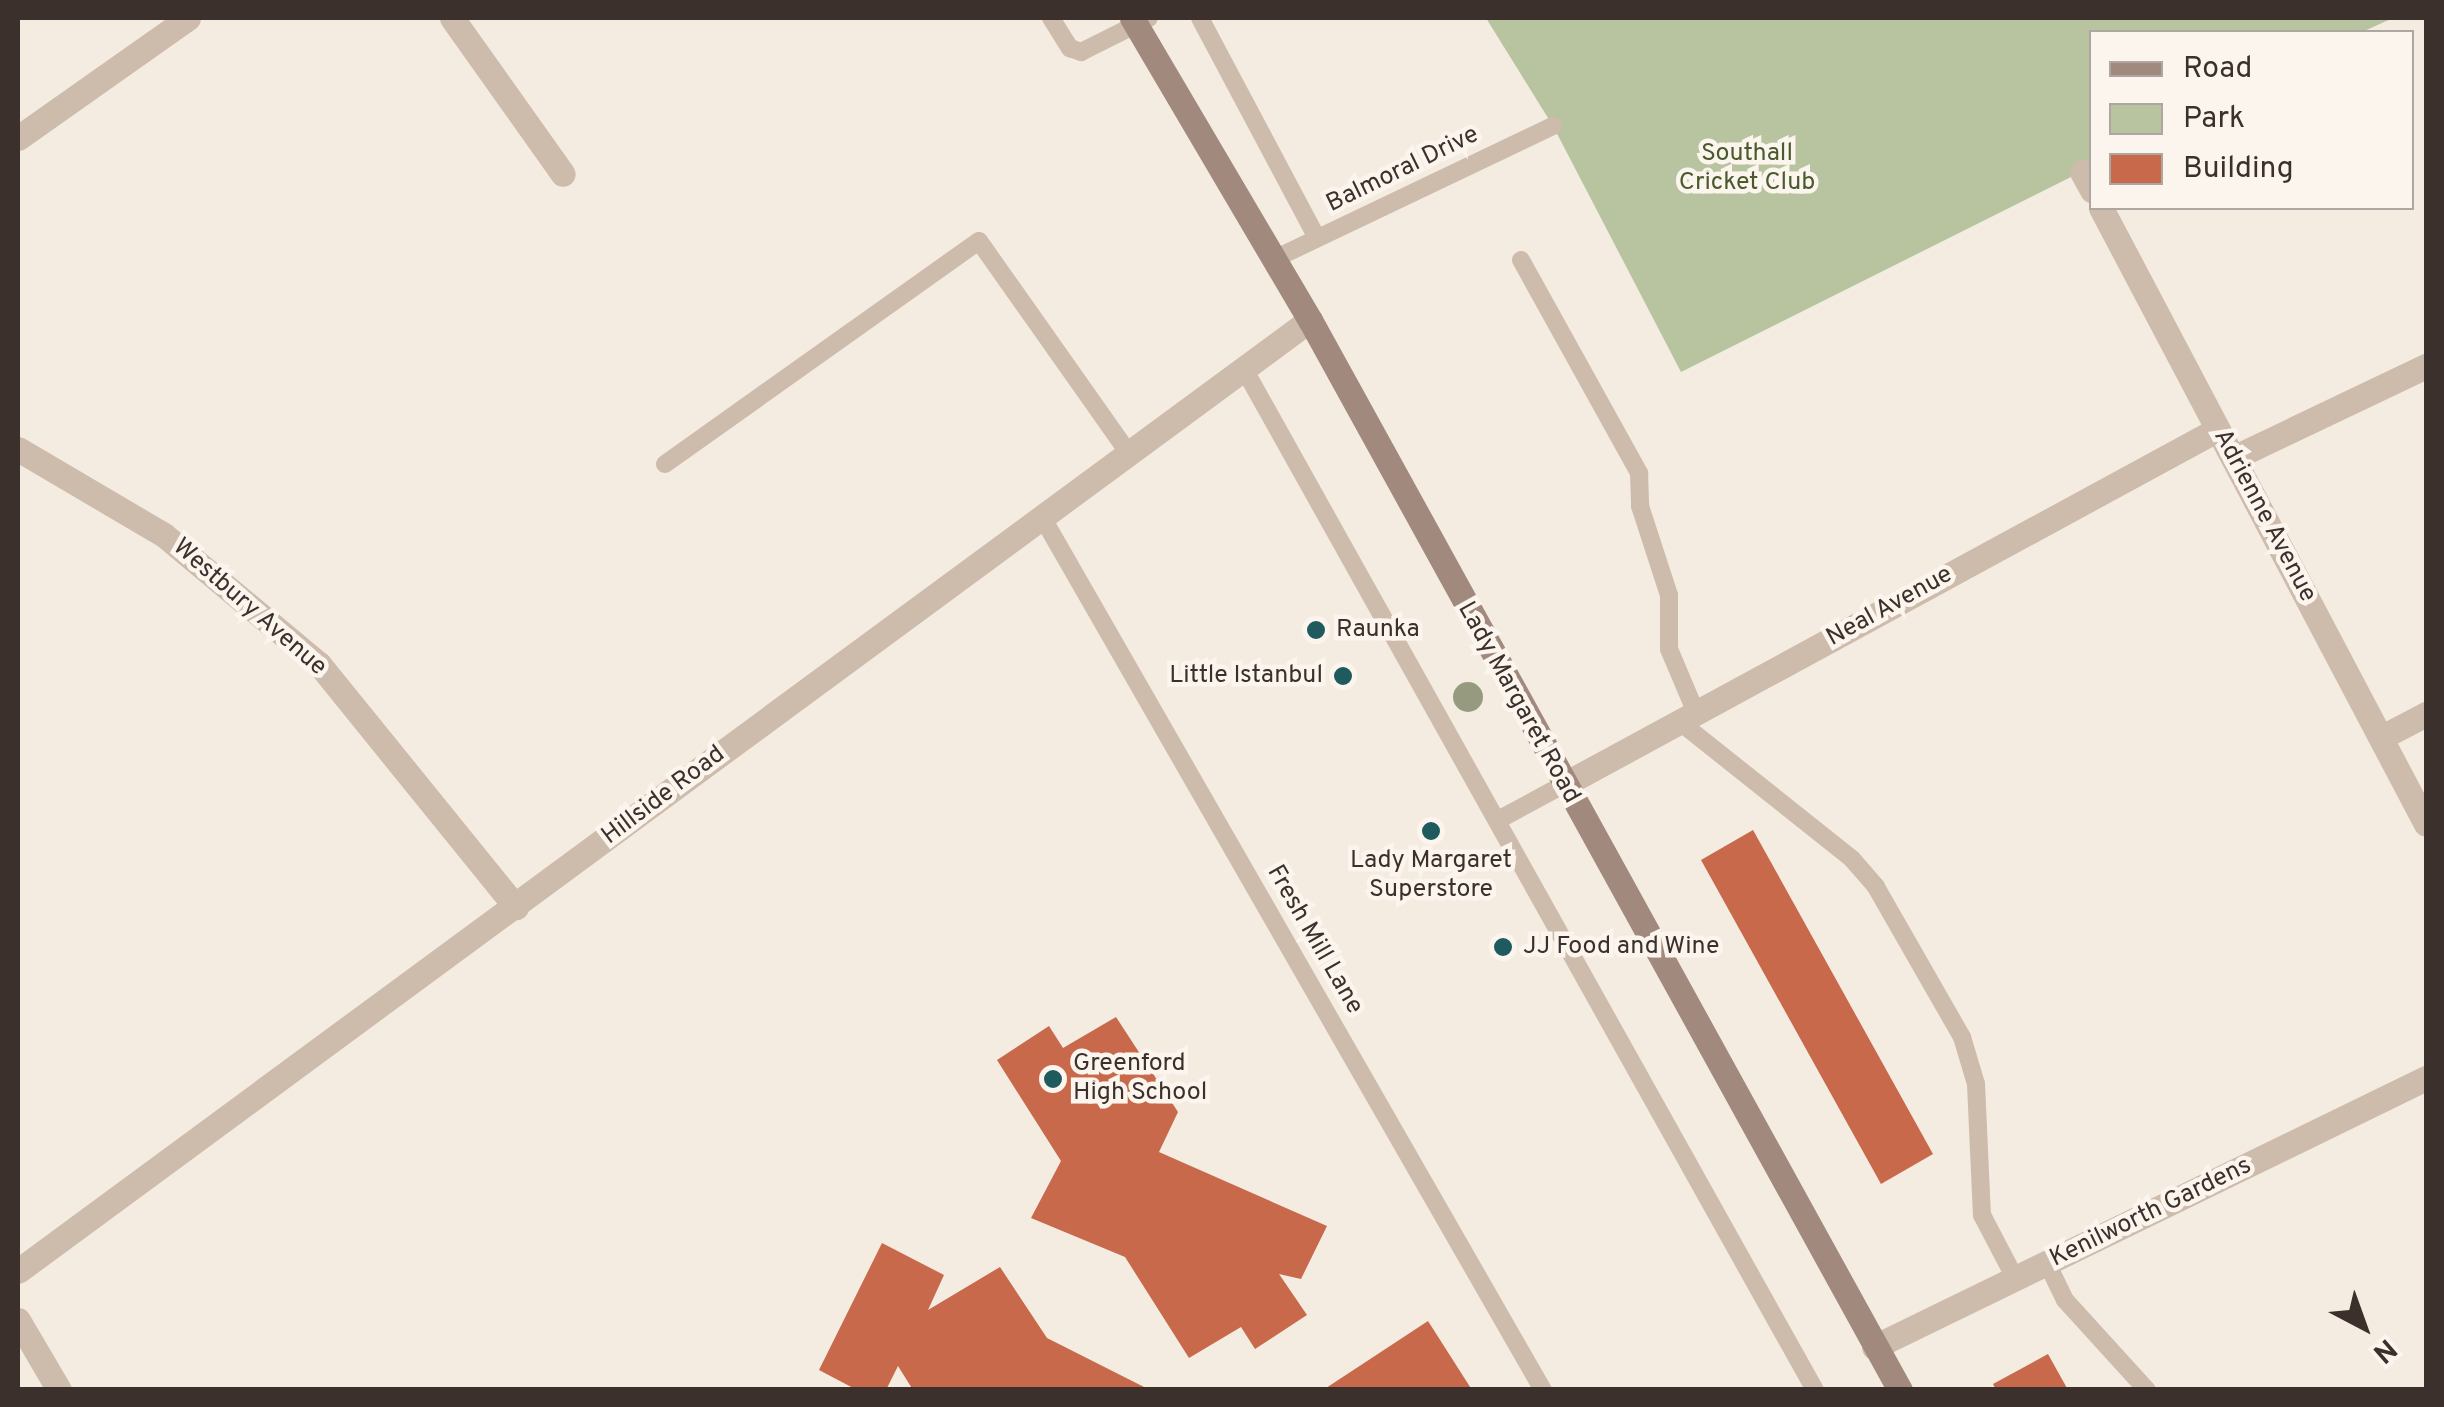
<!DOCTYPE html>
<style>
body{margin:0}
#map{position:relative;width:2444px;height:1407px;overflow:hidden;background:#f4ebe1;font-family:Overpass,sans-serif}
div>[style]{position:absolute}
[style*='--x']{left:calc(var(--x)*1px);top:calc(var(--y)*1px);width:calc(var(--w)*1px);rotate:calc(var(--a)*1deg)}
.green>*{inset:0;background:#b8c4a0}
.building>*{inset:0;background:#c8694b}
.lane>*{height:18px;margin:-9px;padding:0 9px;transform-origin:9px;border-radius:9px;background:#cdbbac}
.street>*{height:25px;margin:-12.5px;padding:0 12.5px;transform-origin:12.5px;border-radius:12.5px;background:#cdbbac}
.secondary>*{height:25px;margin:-12.5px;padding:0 12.5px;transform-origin:12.5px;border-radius:12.5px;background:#a18a7d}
.trees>*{width:30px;height:30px;margin:-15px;border-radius:50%;background:#969b7f}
.dots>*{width:28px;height:28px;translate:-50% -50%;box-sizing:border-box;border:5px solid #fbf5ee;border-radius:50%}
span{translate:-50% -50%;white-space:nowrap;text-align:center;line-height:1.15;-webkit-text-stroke:9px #fbf5ee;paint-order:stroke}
.park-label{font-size:25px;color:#4a5a2e}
.street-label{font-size:25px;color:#3b302b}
.poi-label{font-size:25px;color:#3b302b}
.left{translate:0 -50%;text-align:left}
.right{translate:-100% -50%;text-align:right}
.frame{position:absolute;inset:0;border:20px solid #3b302b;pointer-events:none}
.legend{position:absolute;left:2089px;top:30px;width:325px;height:180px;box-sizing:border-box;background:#fbf5ee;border:2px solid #aea6a0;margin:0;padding:12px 18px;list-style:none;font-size:30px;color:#3b302b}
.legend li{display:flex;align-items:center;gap:20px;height:50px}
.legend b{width:50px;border:2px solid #aea6a0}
.north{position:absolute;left:2314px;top:1277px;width:100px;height:100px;-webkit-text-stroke:8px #fbf5ee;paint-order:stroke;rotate:139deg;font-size:28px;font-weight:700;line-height:40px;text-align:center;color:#3b302b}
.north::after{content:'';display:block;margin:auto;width:35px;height:45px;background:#3b302b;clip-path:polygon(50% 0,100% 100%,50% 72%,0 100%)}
</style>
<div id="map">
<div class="green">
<div style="clip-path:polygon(1486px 18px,2393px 18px,2362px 32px,2092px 32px,2091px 167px,1681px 372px,1553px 126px)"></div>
</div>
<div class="building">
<div style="clip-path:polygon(1753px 830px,1933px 1154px,1881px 1184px,1701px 860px)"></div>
<div style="clip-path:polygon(1116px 1017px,1178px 1112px,1159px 1152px,1327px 1226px,1301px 1279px,1279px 1274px,1307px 1315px,1255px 1349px,1241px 1327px,1189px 1358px,1125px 1257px,1031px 1218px,1061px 1161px,997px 1060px,1049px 1026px,1063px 1048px)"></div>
<div style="clip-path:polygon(882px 1243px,944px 1275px,928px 1310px,1000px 1267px,1047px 1338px,1150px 1390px,913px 1390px,898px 1366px,886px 1390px,857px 1390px,819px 1370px)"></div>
<div style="clip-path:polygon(1428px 1321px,1472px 1390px,1323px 1390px)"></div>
<div style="clip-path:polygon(2048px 1354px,2068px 1390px,1996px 1390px,1993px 1384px)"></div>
</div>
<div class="lane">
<div style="--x:1051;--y:18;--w:36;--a:58"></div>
<div style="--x:1070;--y:48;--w:12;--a:20"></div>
<div style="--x:1081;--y:52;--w:76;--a:-26.6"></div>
<div style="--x:1200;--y:18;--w:249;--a:62"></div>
<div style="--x:1274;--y:259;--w:309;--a:-25.5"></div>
<div style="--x:1521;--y:260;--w:244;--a:61"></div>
<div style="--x:1639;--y:473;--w:33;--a:88"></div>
<div style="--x:1640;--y:506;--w:94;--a:72"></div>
<div style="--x:1669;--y:595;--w:54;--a:90"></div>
<div style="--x:1669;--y:649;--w:69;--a:67.1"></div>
<div style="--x:1243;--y:367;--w:1172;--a:60.79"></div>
<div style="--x:665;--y:464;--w:385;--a:-35.4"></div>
<div style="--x:979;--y:241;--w:258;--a:54.8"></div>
<div style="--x:1041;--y:515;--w:1009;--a:60.16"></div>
<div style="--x:1680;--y:722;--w:220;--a:38.5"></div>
<div style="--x:1852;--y:859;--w:37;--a:49"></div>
<div style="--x:1876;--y:887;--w:173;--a:60.2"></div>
<div style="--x:1962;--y:1037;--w:49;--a:73.4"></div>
<div style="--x:1976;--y:1084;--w:131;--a:87.4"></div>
<div style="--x:1982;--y:1215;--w:71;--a:62.4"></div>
<div style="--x:1500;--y:819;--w:72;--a:-28.4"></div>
<div style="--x:2047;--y:1263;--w:41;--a:64.1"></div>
<div style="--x:2065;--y:1300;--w:122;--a:47.7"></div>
</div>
<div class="street">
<div style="--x:452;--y:18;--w:191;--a:54.6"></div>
<div style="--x:18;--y:138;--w:208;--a:-35.2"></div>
<div style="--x:2082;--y:172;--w:21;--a:61"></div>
<div style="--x:2101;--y:208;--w:696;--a:62.18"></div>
<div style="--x:18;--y:449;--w:169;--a:30.5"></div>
<div style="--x:164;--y:535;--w:202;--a:39.8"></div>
<div style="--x:319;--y:664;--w:313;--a:51"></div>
<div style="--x:2233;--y:458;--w:214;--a:-25.5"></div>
<div style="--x:2382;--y:737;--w:50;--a:-27.6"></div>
<div style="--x:1563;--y:785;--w:745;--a:-28.52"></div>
<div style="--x:18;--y:1271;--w:1604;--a:-36.36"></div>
<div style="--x:18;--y:1320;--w:81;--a:59.6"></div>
<div style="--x:1874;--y:1347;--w:614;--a:-25.98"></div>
</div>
<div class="secondary">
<div style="--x:1132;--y:18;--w:351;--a:59.5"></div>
<div style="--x:1310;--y:320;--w:1222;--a:61.13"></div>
</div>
<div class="trees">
<div style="left:1468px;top:697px"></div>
</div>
<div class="dots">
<div style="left:1316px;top:630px;background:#1f5a5e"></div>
<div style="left:1343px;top:676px;background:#1f5a5e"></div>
<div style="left:1431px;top:831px;background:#1f5a5e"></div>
<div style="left:1503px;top:947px;background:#1f5a5e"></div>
<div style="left:1053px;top:1079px;background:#1f5a5e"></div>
</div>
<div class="park-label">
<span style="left:1747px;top:169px">Southall<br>Cricket Club</span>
</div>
<div class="street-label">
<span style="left:1403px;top:170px;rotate:-26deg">Balmoral Drive</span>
<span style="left:2264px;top:516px;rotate:62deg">Adrienne Avenue</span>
<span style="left:1890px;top:607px;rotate:-29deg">Neal Avenue</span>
<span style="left:249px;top:608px;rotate:41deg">Westbury Avenue</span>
<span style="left:1518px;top:703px;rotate:61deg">Lady Margaret Road</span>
<span style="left:664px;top:796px;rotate:-37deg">Hillside Road</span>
<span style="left:1314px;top:940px;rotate:60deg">Fresh Mill Lane</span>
<span style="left:2151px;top:1213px;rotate:-26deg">Kenilworth Gardens</span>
</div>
<div class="poi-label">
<span class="left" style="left:1336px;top:630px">Raunka</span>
<span class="right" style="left:1323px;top:676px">Little Istanbul</span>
<span style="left:1431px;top:876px">Lady Margaret<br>Superstore</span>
<span class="left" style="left:1523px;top:947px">JJ Food and Wine</span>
<span class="left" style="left:1073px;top:1079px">Greenford<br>High School</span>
</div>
<div class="frame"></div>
<ul class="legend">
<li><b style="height:12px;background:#a18a7d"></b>Road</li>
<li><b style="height:28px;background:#b8c4a0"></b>Park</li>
<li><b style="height:28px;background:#c8694b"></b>Building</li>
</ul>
<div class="north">N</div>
</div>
